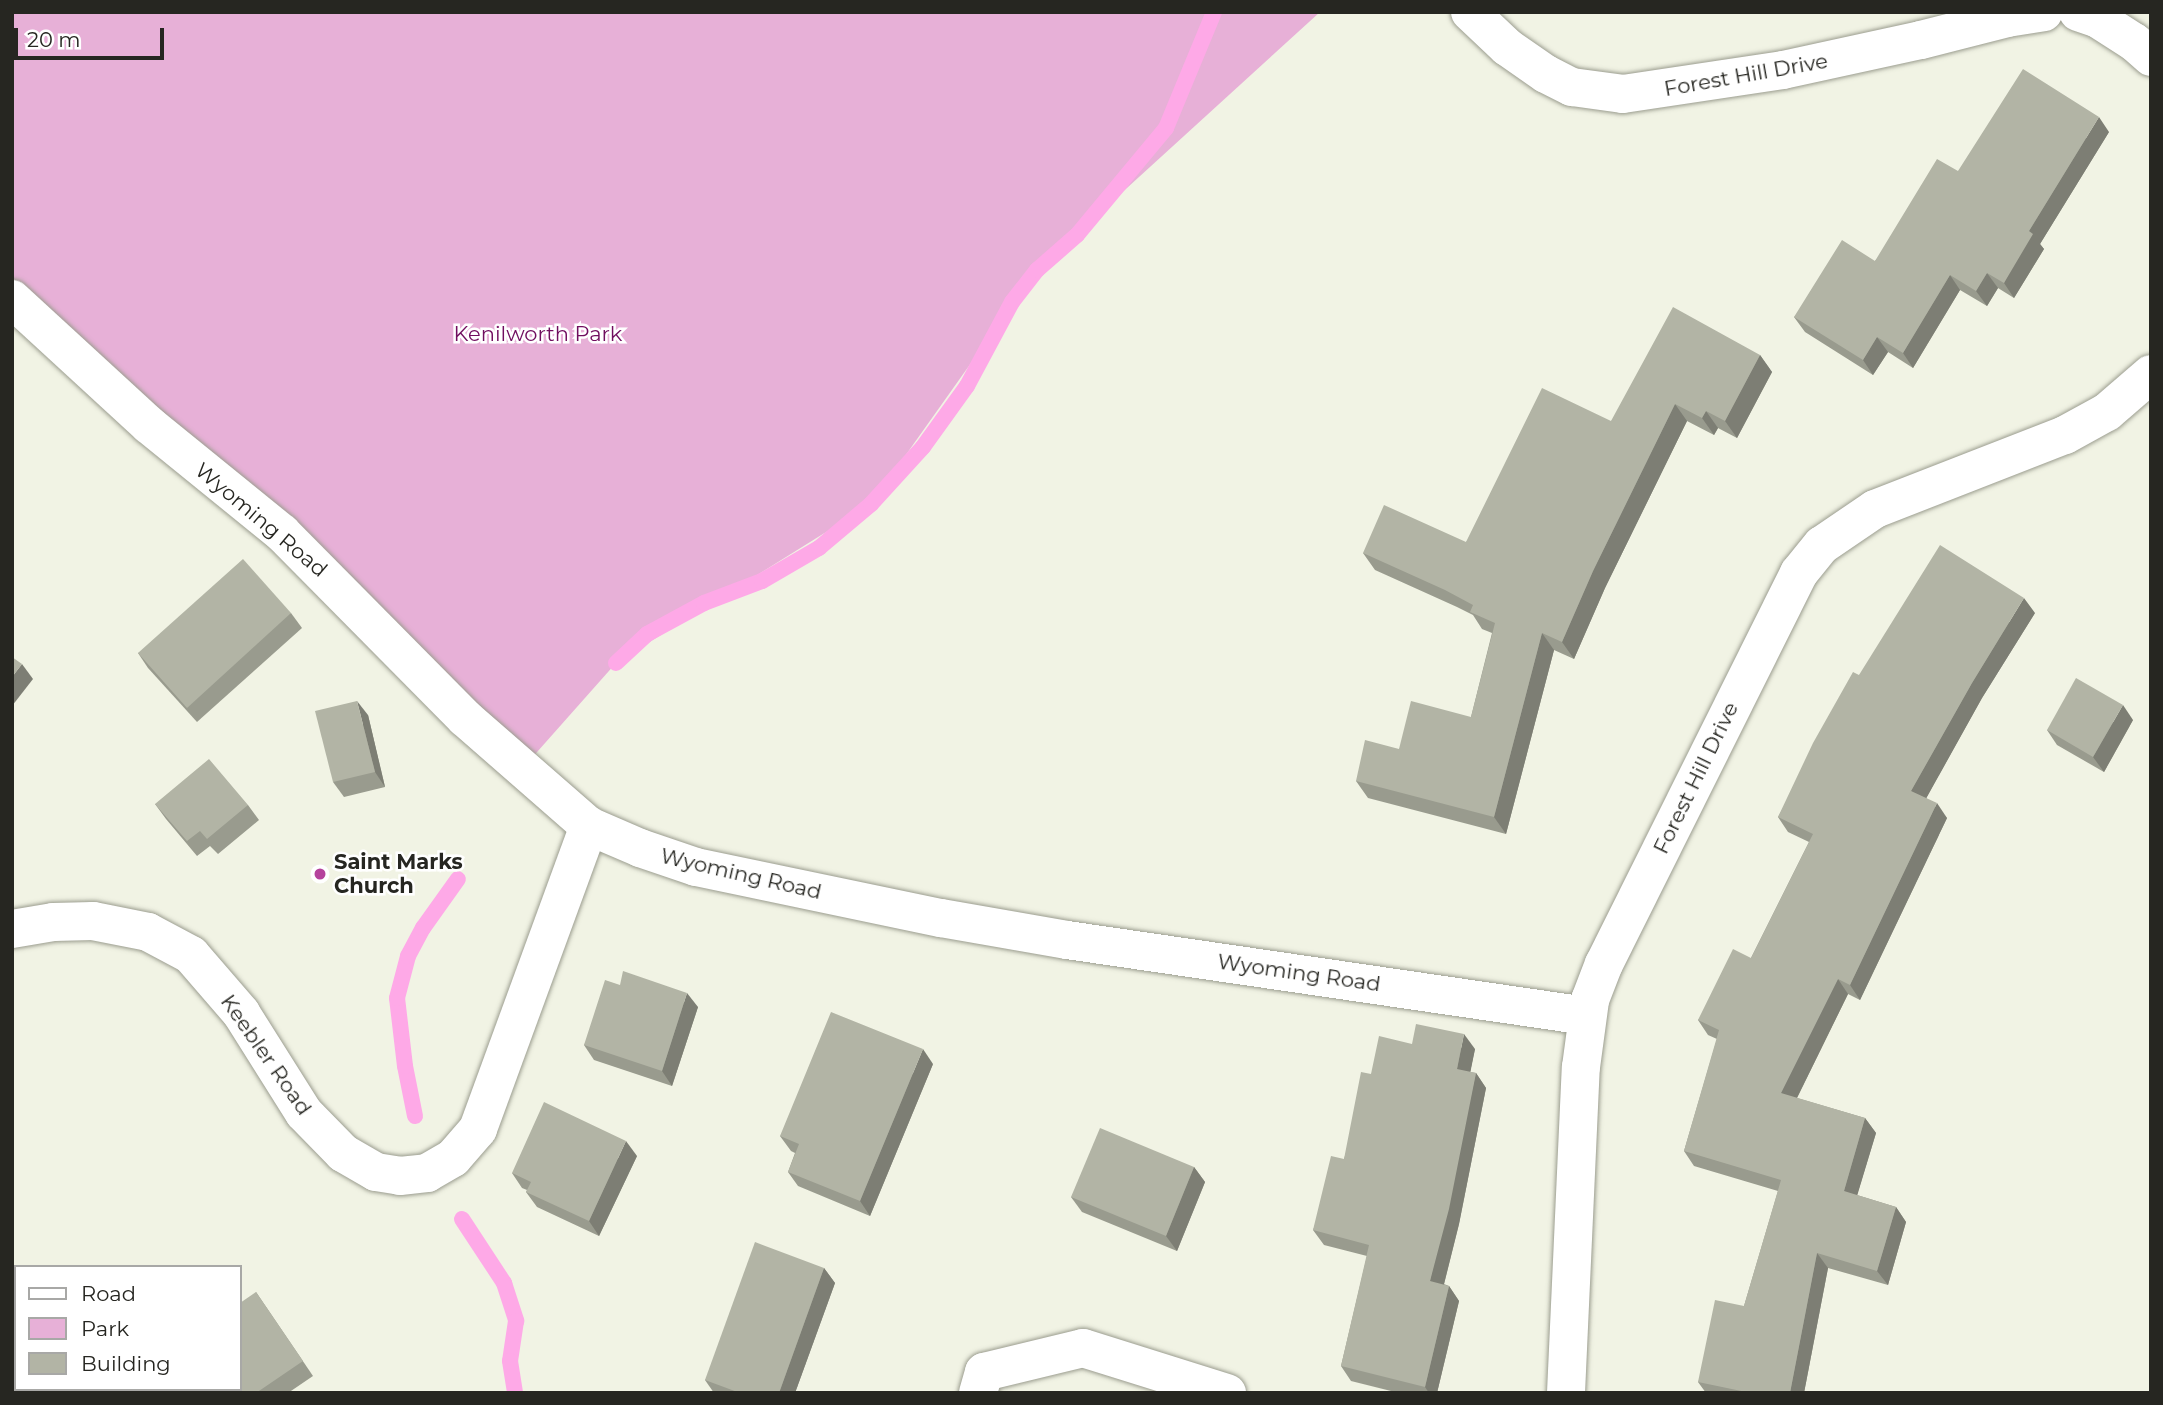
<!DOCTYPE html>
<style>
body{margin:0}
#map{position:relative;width:2163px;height:1405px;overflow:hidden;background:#f1f3e4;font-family:Montserrat,sans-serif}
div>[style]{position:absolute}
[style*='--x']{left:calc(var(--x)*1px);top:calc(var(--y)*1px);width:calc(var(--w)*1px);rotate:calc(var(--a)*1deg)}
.green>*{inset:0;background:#e7b0d7}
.stream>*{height:16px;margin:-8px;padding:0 8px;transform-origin:8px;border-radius:8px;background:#fea9e7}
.roads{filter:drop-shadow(0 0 2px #9b9d8f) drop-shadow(0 0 2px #9b9d8f)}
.street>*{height:38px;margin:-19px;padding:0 19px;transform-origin:19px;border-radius:19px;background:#fff}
.wall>*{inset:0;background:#999b8e}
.shaded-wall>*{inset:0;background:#7d7e74}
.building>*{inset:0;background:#b2b4a5}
.dots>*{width:19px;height:19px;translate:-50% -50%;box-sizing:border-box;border:4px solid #fff;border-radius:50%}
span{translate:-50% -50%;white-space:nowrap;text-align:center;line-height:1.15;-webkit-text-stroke:5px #fff;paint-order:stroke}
.street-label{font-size:21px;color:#262621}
.park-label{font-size:21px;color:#700d5f}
.poi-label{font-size:21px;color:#262621;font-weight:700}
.left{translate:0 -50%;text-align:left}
.frame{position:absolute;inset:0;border:14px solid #262621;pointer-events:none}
.legend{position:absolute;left:14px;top:1265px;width:228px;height:126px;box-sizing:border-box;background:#fff;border:2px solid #a8a8a6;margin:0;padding:9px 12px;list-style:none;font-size:21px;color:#262621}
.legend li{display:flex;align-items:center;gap:14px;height:35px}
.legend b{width:35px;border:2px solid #a8a8a6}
.scale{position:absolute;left:14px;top:28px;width:150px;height:32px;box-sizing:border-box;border:4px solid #262621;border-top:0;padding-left:9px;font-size:21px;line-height:24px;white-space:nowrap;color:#262621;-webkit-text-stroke:5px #fff;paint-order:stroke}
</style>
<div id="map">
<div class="green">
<div style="clip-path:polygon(12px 12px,1320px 12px,1037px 270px,871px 504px,616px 663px,522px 769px,12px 299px)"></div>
</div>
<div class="stream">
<div style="--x:616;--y:663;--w:42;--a:-43.1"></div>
<div style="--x:647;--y:634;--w:65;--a:-28.5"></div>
<div style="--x:704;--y:603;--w:62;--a:-20.8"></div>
<div style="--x:762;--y:581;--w:66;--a:-30.1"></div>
<div style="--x:819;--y:548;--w:68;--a:-40.2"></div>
<div style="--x:871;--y:504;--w:77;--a:-47.6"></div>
<div style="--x:923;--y:447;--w:75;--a:-54.2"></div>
<div style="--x:967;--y:386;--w:95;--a:-61.8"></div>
<div style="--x:1012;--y:302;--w:41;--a:-52"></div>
<div style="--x:1037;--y:270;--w:53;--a:-41.2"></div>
<div style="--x:1077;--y:235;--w:139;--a:-50.2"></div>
<div style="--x:1166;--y:128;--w:126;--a:-67.5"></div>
<div style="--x:415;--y:1116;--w:51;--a:-101.3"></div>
<div style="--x:405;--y:1066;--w:68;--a:-96.7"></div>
<div style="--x:397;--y:998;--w:43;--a:-75.3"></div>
<div style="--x:408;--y:956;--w:32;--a:-62"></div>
<div style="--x:423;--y:928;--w:60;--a:-54.5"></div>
<div style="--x:462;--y:1219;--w:77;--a:56.7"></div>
<div style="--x:504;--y:1283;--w:40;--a:72"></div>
<div style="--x:516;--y:1321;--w:40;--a:98.5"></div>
<div style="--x:510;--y:1361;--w:32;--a:81"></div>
</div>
<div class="roads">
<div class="street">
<div style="--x:1470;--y:12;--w:51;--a:43.4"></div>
<div style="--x:1507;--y:47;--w:47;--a:34.7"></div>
<div style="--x:1546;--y:74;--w:29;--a:27"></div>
<div style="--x:1572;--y:87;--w:51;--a:7.8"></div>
<div style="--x:1623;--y:94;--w:162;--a:-8.5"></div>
<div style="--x:1783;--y:70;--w:141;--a:-12.3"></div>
<div style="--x:1921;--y:40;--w:89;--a:-14.3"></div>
<div style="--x:2007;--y:18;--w:37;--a:-9"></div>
<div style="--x:2078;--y:12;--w:21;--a:19"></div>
<div style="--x:2098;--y:19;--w:43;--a:32.6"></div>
<div style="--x:2134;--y:42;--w:23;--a:41"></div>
<div style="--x:12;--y:299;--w:186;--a:42.6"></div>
<div style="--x:149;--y:425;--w:171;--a:39.1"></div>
<div style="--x:282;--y:533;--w:260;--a:45.3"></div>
<div style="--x:465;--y:718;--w:164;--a:41.1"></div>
<div style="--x:589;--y:826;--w:56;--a:23.3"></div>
<div style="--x:640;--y:848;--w:59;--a:18.7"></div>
<div style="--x:696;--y:867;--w:250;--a:11.8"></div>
<div style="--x:941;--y:918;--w:128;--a:9.9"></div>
<div style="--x:1067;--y:940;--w:526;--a:8.32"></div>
<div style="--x:12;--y:929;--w:42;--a:-9.7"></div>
<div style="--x:53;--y:922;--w:40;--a:-1.4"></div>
<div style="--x:93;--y:921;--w:56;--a:11.3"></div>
<div style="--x:148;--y:932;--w:49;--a:28.1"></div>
<div style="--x:191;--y:955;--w:77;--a:49.2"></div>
<div style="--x:241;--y:1013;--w:118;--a:57.8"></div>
<div style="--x:304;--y:1113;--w:56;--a:45.7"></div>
<div style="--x:343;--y:1153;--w:38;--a:30"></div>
<div style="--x:376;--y:1172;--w:24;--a:9"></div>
<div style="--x:400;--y:1176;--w:27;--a:-6"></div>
<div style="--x:427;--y:1173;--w:30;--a:-30"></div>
<div style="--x:453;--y:1158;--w:38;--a:-49"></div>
<div style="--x:478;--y:1129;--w:323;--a:-69.9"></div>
<div style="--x:978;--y:1393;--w:22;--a:-74"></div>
<div style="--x:984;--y:1372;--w:102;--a:-13.6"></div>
<div style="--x:1083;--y:1348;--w:151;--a:17.4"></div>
<div style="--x:1566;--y:1393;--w:326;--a:-87.4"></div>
<div style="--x:1581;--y:1067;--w:68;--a:-82.3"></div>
<div style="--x:1590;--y:1000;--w:39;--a:-69"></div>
<div style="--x:1604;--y:964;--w:437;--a:-63.5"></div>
<div style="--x:1799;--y:573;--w:36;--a:-51"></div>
<div style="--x:1822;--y:545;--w:64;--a:-34.2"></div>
<div style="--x:1875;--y:509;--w:204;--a:-21.3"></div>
<div style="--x:2065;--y:435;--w:48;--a:-28.7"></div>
<div style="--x:2107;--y:412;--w:58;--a:-40.8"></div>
</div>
</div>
<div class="wall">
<div style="clip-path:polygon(2109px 132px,2040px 244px,2044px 249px,2014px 298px,1998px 288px,1987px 306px,1960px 290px,1913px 368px,1888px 352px,1873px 375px,1805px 332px,1794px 317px,1875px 261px,1958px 171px)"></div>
<div style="clip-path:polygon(1760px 355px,1772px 372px,1737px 438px,1718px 428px,1714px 435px,1687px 421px,1605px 588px,1574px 659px,1554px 650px,1506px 834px,1368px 798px,1356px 781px,1399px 749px,1471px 717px,1492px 633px,1482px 629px,1473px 615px,1457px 607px,1375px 570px,1363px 553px,1466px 542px,1611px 421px)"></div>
<div style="clip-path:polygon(291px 613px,302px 628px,197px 722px,148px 668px,138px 653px)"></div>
<div style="clip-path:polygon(2035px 613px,1982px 698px,1926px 798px,1947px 818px,1860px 1000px,1848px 994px,1797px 1098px,1865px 1118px,1876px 1133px,1857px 1195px,1896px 1207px,1906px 1222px,1888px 1285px,1828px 1268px,1804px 1393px,1706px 1393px,1698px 1382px,1744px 1306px,1778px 1191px,1694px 1166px,1684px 1151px,1717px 1039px,1708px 1035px,1698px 1020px,1751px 958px,1809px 842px,1788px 832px,1778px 817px,1859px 675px)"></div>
<div style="clip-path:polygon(368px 715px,385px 787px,344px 797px,333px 782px)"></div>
<div style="clip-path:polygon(2133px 720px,2104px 772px,2057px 745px,2047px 730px)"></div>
<div style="clip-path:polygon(155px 804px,248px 805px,259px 820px,218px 854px,210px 846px,197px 856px,166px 819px)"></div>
<div style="clip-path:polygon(620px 985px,698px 1007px,672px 1086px,594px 1060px,584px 1045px)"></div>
<div style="clip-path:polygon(1412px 1044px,1475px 1049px,1470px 1072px,1476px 1073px,1486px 1088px,1459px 1224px,1444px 1284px,1449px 1286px,1459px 1301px,1437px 1393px,1399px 1393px,1351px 1381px,1341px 1366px,1367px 1256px,1324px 1245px,1313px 1230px,1344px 1159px,1371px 1074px)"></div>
<div style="clip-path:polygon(933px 1064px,870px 1216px,798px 1186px,788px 1172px,795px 1153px,791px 1151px,780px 1136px)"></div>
<div style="clip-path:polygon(637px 1156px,599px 1236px,537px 1207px,526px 1192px,527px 1190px,522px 1188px,512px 1173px)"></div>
<div style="clip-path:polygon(1194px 1167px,1205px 1182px,1177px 1251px,1082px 1212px,1071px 1197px)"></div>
<div style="clip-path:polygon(824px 1268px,835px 1283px,795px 1393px,714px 1393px,705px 1380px)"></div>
<div style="clip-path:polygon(256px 1292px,313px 1376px,288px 1393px,216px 1393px)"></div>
</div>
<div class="shaded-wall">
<div style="clip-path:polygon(2099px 117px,2109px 132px,2040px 244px,2044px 249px,2014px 298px,2004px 283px,2029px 231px)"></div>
<div style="clip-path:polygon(1987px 273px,1998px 288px,1987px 306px,1976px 291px)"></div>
<div style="clip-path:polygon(1950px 275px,1960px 290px,1913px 368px,1903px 353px)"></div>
<div style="clip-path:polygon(1877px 337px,1888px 352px,1873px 375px,1863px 360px)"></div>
<div style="clip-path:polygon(1760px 355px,1772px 372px,1737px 438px,1725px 421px)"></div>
<div style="clip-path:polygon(1675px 404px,1687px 421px,1605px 588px,1574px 659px,1562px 642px,1593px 571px)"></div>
<div style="clip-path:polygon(1706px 411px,1718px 428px,1714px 435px,1702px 418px)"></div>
<div style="clip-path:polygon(2024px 598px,2035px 613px,1982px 698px,1922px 806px,1911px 791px,1972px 683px)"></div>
<div style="clip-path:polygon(1542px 633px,1554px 650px,1506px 834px,1494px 817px)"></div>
<div style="clip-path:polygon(22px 664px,33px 679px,12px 706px,12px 677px)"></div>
<div style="clip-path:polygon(357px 701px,368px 715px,385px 787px,375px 772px)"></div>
<div style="clip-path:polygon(2123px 705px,2133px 720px,2104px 772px,2093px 757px)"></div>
<div style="clip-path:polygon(1937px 803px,1947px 818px,1860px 1000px,1850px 985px)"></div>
<div style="clip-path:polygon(1838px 979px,1848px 994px,1792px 1108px,1781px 1093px)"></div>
<div style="clip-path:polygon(687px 993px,698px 1007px,672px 1086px,662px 1071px)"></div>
<div style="clip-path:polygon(1464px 1034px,1475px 1049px,1468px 1084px,1457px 1069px)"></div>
<div style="clip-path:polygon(923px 1049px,933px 1064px,870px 1216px,860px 1201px)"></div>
<div style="clip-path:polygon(1476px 1073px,1486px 1088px,1459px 1224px,1441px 1296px,1430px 1281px)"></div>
<div style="clip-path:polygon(1865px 1118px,1876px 1133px,1854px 1206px,1844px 1191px)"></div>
<div style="clip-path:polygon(626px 1141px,637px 1156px,599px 1236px,589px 1221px)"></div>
<div style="clip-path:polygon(1194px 1167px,1205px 1182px,1177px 1251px,1166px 1236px)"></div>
<div style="clip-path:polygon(1896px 1207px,1906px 1222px,1888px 1285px,1877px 1271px)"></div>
<div style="clip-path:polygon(1817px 1253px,1828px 1268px,1804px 1393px,1790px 1393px)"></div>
<div style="clip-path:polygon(824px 1268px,835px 1283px,795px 1393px,779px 1393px)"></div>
<div style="clip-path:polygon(1449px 1286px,1459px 1301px,1437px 1393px,1429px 1393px,1425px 1387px)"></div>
</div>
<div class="building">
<div style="clip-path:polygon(2023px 69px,2099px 117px,2029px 231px,2033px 234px,2004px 283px,1987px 273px,1976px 291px,1950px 275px,1903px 353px,1877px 337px,1863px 360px,1794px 317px,1842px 240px,1875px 261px,1937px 159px,1958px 171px)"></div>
<div style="clip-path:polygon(1673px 307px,1760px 355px,1725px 421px,1706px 411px,1702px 418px,1675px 404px,1593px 571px,1562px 642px,1542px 633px,1494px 817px,1356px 781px,1365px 740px,1399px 749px,1411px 701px,1471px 717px,1495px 623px,1470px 612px,1473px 605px,1445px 590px,1363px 553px,1384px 505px,1466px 542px,1542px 388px,1611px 421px)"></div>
<div style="clip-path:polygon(1940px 545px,2024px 598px,1972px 683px,1911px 791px,1937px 803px,1850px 985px,1838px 979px,1781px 1093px,1865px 1118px,1844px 1191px,1896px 1207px,1877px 1271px,1817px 1253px,1790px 1393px,1751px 1393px,1698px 1382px,1715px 1300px,1744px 1306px,1781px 1180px,1684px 1151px,1719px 1030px,1698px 1020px,1733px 949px,1751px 958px,1813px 834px,1778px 817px,1813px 743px,1853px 672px,1859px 675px)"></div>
<div style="clip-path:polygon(243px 559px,291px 613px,187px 708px,138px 653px)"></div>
<div style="clip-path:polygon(12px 657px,22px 664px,12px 677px)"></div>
<div style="clip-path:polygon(2076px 678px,2123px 705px,2093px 757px,2047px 730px)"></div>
<div style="clip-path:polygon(357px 701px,375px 772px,333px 782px,315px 711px)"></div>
<div style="clip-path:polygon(209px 759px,248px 805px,207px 839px,200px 831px,187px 841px,155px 804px)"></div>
<div style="clip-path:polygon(623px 971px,687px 993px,662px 1071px,584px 1045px,605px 980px,620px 985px)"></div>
<div style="clip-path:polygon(831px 1012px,923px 1049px,860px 1201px,788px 1172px,799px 1144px,780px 1136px)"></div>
<div style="clip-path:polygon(1416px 1024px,1464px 1034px,1457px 1069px,1476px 1073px,1449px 1209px,1430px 1281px,1449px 1286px,1425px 1387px,1341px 1366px,1369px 1245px,1313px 1230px,1331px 1156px,1344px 1159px,1361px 1072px,1371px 1074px,1379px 1036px,1412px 1044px)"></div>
<div style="clip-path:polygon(544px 1102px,626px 1141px,589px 1221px,526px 1192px,531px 1182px,512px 1173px)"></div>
<div style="clip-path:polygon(1100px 1128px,1194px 1167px,1166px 1236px,1071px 1197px)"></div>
<div style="clip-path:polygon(755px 1242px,824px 1268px,779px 1393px,740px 1393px,705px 1380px)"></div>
<div style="clip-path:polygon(256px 1292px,303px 1361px,256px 1393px,216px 1393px,214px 1389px,240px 1389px,240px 1303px)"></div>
</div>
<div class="dots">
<div style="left:320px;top:874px;background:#b5429c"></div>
</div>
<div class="street-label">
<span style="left:1746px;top:75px;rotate:-10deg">Forest Hill Drive</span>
<span style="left:261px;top:520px;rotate:40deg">Wyoming Road</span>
<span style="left:1696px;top:778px;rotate:-64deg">Forest Hill Drive</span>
<span style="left:741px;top:874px;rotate:13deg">Wyoming Road</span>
<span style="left:1299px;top:973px;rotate:8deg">Wyoming Road</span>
<span style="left:266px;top:1055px;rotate:55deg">Keebler Road</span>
</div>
<div class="park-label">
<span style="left:538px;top:334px">Kenilworth Park</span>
</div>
<div class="poi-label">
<span class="left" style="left:334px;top:874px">Saint Marks<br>Church</span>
</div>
<div class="frame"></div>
<ul class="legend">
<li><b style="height:9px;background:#fff"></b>Road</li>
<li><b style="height:19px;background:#e7b0d7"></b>Park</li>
<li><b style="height:19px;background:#b2b4a5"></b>Building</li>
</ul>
<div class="scale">20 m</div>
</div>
